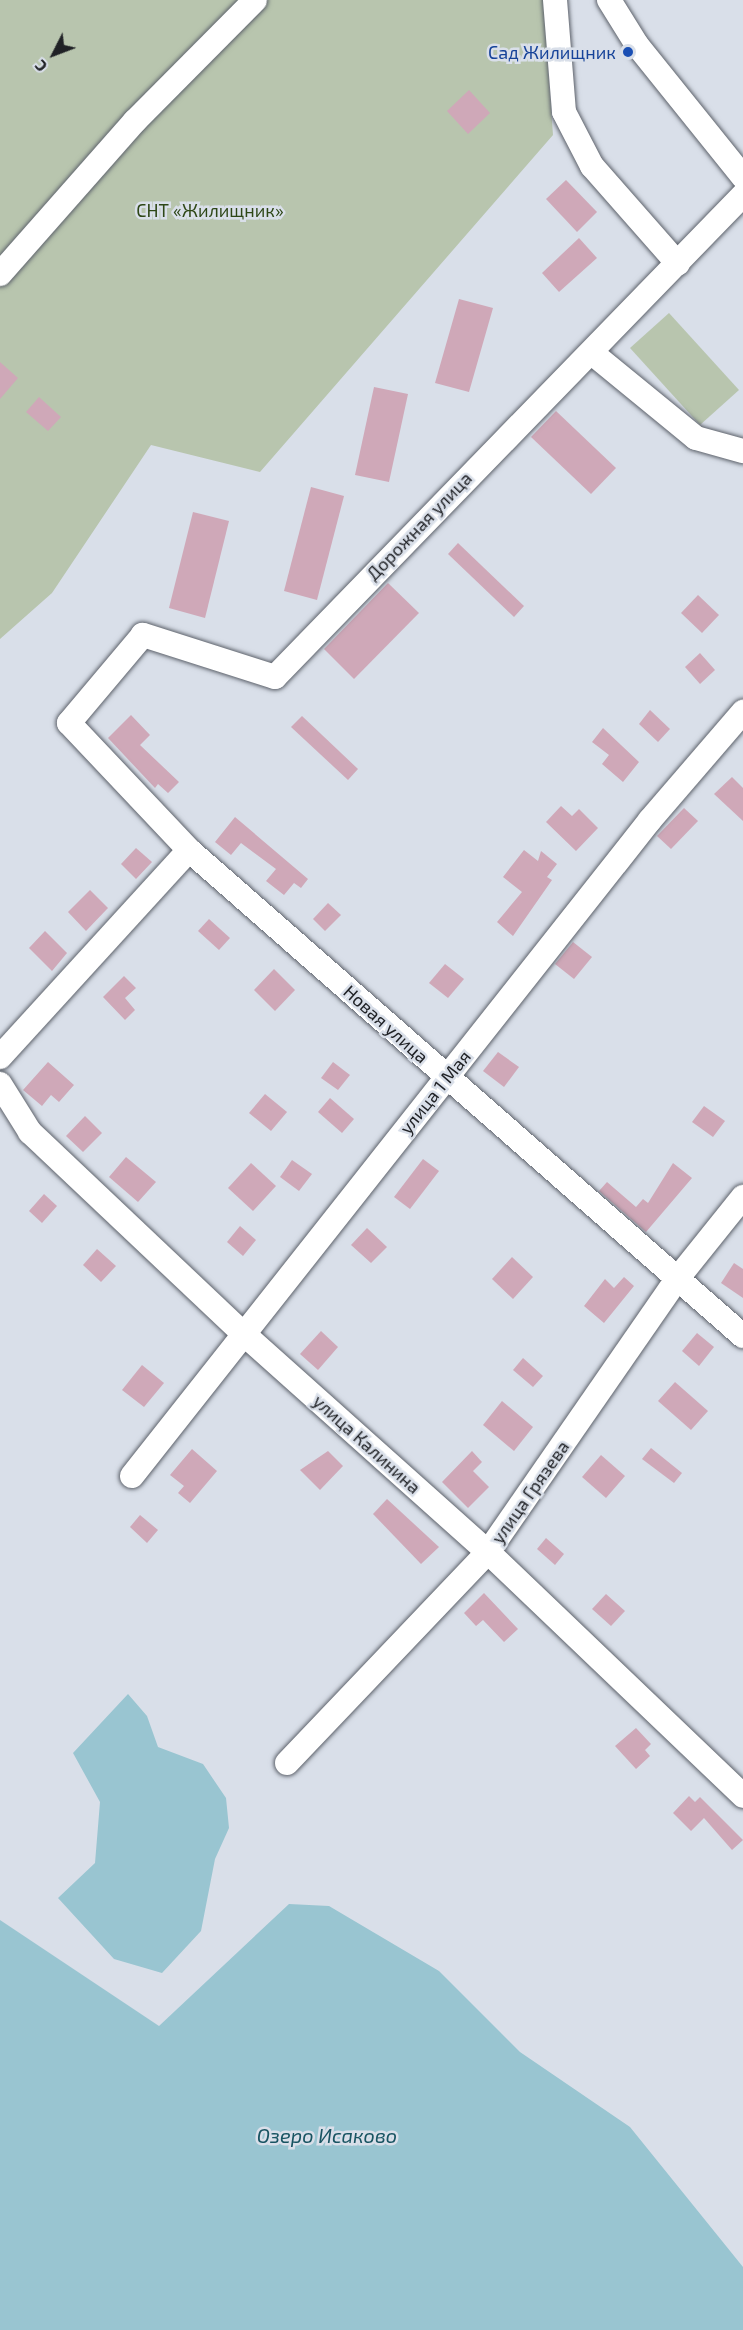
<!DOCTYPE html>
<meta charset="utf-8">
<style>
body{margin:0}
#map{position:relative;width:743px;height:2330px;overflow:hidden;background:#d9dfe9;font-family:"Exo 2",sans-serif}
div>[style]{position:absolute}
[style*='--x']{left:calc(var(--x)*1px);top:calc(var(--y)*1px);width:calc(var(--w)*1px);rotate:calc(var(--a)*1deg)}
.green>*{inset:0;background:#b8c5ae}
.water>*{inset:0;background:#99c5d1}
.building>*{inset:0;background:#cfa8b8}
.roads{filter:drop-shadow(0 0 2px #5d626b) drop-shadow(0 0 2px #5d626b)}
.minor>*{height:24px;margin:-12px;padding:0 12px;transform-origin:12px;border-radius:12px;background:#fff}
.dots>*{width:16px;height:16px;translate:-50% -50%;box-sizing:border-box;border:3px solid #d9dfe9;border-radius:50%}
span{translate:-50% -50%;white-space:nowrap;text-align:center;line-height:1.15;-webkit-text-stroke:5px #d9dfe9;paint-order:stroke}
.transit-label{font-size:18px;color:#164399}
.right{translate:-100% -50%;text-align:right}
.park-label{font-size:18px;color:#2e4717}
.street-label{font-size:18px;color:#202226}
.water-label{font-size:20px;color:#185462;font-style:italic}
.north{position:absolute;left:24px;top:24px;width:60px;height:60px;-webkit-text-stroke:4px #d9dfe9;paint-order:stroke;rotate:228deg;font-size:16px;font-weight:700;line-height:24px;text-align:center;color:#202226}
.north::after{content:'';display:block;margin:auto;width:21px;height:27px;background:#202226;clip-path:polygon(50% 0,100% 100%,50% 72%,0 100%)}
</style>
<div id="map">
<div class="green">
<div style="clip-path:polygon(0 0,543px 0,553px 135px,260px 472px,151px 445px,52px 593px,0 639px)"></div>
<div style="clip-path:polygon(669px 313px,739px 390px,700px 425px,630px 348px)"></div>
</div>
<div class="water">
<div style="clip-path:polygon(128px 1694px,147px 1716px,158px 1747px,203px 1764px,226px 1798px,229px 1828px,215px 1859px,201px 1931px,162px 1973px,114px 1959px,58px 1898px,95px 1863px,100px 1802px,73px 1753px)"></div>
<div style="clip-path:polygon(289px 1904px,329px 1906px,439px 1971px,520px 2052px,630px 2127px,743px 2267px,743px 2330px,0 2330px,0 1920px,159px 2026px)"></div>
</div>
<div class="building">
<div style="clip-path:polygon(469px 90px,490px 113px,468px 134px,447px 111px)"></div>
<div style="clip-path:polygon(566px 180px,597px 212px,577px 232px,546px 199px)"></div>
<div style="clip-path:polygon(579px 238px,597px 258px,559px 292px,542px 273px)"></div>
<div style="clip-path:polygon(459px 299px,493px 308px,469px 392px,435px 383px)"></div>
<div style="clip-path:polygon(0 362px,18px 378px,0 399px)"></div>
<div style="clip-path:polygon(374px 387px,408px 394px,389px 482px,355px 475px)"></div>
<div style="clip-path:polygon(39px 397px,61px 417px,48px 431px,26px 412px)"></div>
<div style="clip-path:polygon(556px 411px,616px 468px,591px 494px,531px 437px)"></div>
<div style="clip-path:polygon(311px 487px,344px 496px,317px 600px,284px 591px)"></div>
<div style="clip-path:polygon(193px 512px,229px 521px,205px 618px,169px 608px)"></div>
<div style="clip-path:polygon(458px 543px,524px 606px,514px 617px,448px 554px)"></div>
<div style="clip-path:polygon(388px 583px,419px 613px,354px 679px,324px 649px)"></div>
<div style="clip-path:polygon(698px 595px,719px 615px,702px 633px,681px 613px)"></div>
<div style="clip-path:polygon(700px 653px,715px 670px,700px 684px,685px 667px)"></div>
<div style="clip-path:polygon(650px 710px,670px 729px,658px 742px,639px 724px)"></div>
<div style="clip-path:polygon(131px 715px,150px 735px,140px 745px,179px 782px,168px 793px,158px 784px,155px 788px,108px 738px)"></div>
<div style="clip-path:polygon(302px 716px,358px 769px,348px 780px,291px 727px)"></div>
<div style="clip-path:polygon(603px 728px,639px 762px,623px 782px,602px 764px,609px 755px,592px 742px)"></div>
<div style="clip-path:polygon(732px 777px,743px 788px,743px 821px,714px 794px)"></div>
<div style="clip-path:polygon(561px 806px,572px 816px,579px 809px,598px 828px,576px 851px,546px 822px)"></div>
<div style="clip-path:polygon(684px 808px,698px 821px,671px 849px,657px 836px)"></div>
<div style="clip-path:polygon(235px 817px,308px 879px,301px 888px,294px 883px,284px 895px,266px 881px,276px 869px,241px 843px,231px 855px,215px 842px)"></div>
<div style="clip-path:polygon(136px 848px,152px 862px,136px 879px,121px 864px)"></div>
<div style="clip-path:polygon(524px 850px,538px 861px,541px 851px,557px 864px,547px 877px,552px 880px,513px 936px,497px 922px,522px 892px,503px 877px)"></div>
<div style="clip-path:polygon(90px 890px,108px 908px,86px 931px,68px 912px)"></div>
<div style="clip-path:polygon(328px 903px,341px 915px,325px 931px,313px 919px)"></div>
<div style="clip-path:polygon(209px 919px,230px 938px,219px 950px,198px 931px)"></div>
<div style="clip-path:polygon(45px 931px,67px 953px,52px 971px,29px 948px)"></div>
<div style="clip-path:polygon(573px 942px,592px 957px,574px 979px,555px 964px)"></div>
<div style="clip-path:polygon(445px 964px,464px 979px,448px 998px,429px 983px)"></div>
<div style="clip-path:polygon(274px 969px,295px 990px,275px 1011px,254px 990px)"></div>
<div style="clip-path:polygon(124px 976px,136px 988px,125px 998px,135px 1010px,125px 1020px,103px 997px)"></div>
<div style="clip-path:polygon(498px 1052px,519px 1067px,504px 1087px,483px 1071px)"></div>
<div style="clip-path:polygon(48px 1062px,74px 1085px,59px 1102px,51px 1095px,42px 1106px,23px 1090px)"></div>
<div style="clip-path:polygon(333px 1062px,350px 1075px,338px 1090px,321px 1078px)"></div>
<div style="clip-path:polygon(265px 1094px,287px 1112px,271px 1131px,249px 1113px)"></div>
<div style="clip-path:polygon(330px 1098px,354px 1119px,342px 1133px,318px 1112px)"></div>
<div style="clip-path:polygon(704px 1106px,725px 1121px,713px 1137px,692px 1122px)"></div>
<div style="clip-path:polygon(85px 1116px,102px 1133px,83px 1152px,66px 1136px)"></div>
<div style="clip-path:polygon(126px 1157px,156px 1182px,138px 1202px,109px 1177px)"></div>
<div style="clip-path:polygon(423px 1159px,439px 1171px,410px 1209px,394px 1197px)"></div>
<div style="clip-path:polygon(292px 1160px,312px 1174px,299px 1191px,280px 1177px)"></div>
<div style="clip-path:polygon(251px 1163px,276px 1186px,253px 1211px,228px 1188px)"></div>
<div style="clip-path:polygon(673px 1163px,692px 1178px,646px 1232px,599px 1191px,607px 1182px,636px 1207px,643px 1199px,648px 1203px)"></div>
<div style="clip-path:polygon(44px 1194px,57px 1206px,42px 1223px,29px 1211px)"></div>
<div style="clip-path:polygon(240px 1226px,256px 1240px,243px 1256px,227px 1242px)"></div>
<div style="clip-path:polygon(367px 1228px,387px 1247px,371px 1263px,351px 1245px)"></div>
<div style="clip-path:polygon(97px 1249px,116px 1266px,101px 1282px,83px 1265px)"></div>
<div style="clip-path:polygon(512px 1257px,533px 1277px,513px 1299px,492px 1279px)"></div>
<div style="clip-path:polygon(734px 1263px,743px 1269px,743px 1298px,721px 1283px)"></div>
<div style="clip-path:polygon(624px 1277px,634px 1286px,604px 1323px,584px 1306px,605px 1279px,614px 1288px)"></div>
<div style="clip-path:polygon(321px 1331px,338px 1347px,318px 1370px,300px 1354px)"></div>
<div style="clip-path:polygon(697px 1333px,714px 1347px,699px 1366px,682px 1351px)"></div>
<div style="clip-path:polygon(523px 1358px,543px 1376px,533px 1387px,513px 1370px)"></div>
<div style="clip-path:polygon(142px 1365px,164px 1383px,144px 1407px,122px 1390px)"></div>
<div style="clip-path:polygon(675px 1382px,708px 1411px,691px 1430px,658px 1401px)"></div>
<div style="clip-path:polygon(502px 1401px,533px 1427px,514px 1451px,483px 1425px)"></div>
<div style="clip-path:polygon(651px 1448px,682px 1473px,674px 1483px,642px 1459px)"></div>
<div style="clip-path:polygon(192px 1449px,217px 1471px,190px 1503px,178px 1493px,184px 1486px,170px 1475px)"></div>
<div style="clip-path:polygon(328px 1451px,343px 1466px,320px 1490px,300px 1470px)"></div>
<div style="clip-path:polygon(472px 1451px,482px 1462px,473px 1471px,489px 1487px,468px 1508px,442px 1482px)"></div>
<div style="clip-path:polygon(601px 1455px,625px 1476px,606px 1498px,582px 1477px)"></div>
<div style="clip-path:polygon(387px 1499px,439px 1547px,421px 1564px,373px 1514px)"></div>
<div style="clip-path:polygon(140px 1515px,158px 1530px,147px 1543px,130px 1527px)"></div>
<div style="clip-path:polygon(546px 1538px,564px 1554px,555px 1565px,537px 1549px)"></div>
<div style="clip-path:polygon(484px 1593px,518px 1629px,504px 1642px,483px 1620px,476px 1626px,464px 1613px)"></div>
<div style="clip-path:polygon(606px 1594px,625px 1611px,611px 1626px,592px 1609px)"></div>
<div style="clip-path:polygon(636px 1728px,651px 1744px,645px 1750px,650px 1756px,636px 1769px,615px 1746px)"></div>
<div style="clip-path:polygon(689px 1796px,695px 1802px,700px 1797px,743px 1840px,732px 1850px,704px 1818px,691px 1831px,673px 1813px)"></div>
</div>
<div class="roads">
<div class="minor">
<div style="--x:555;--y:0;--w:112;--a:85.4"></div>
<div style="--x:564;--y:112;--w:61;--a:62.6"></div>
<div style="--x:592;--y:166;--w:130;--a:48.7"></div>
<div style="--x:609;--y:0;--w:53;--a:58.1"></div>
<div style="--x:637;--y:45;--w:169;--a:51.2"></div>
<div style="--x:743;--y:195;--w:672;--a:134.16"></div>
<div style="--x:275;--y:677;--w:139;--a:-162.3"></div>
<div style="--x:143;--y:635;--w:115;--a:130.1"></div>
<div style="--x:69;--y:723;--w:175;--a:46.6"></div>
<div style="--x:189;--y:850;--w:737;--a:41.26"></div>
<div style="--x:0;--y:274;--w:204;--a:-48.6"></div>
<div style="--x:135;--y:121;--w:170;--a:-45.2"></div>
<div style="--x:592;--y:353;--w:134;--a:39.3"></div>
<div style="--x:696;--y:438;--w:49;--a:15.5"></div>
<div style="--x:0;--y:1057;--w:280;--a:-47.6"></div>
<div style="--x:0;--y:1084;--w:57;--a:58"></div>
<div style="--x:30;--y:1132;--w:296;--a:43.4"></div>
<div style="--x:245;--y:1335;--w:326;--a:41.8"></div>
<div style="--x:488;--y:1552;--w:353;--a:43.7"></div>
<div style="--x:132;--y:1476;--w:836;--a:-51.7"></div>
<div style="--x:650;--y:820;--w:143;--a:-49.3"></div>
<div style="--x:287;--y:1763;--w:291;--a:-46.4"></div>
<div style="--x:488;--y:1552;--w:333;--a:-55.3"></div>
<div style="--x:678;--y:1278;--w:104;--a:-51.3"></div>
</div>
</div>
<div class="dots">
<div style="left:628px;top:52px;background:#1a4fb4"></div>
</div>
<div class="transit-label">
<span class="right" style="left:616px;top:52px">Сад Жилищник</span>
</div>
<div class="park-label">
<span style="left:210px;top:210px">СНТ «Жилищник»</span>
</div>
<div class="street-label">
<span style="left:419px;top:526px;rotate:-46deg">Дорожная улица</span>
<span style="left:386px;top:1024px;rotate:42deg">Новая улица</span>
<span style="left:435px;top:1092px;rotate:-51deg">улица 1 Мая</span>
<span style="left:367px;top:1444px;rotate:42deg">улица Калинина</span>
<span style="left:530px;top:1492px;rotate:-55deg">улица Грязева</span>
</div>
<div class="water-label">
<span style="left:327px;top:2135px">Озеро Исаково</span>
</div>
<div class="north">С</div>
</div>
